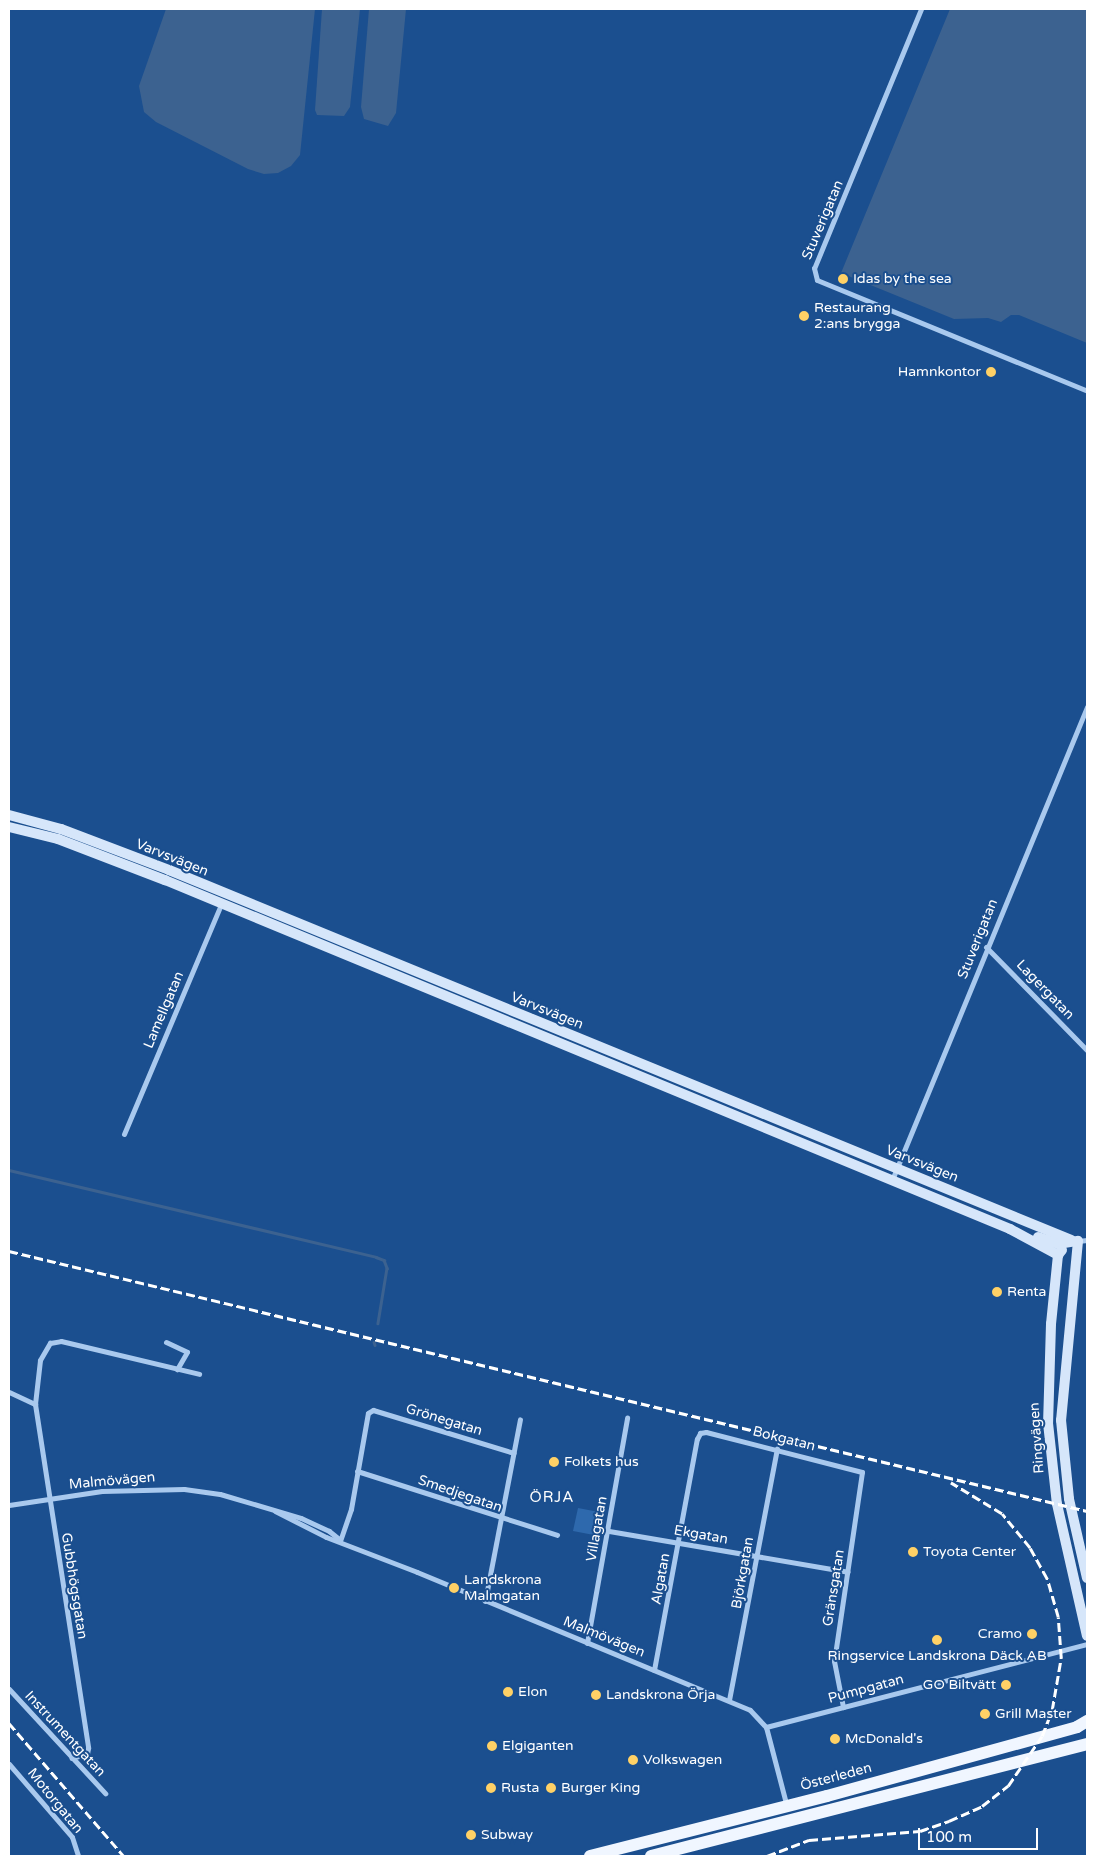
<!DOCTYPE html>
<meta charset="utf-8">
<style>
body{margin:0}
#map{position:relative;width:1096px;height:1865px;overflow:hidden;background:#1b4f8f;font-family:"Varela Round",sans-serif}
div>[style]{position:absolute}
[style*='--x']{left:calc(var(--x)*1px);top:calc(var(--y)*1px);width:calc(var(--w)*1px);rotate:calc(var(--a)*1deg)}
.green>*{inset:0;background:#2e69ad}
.water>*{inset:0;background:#3c6290}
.stream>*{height:2.5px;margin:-1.25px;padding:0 1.25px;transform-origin:1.25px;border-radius:1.25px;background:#3c6290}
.minor>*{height:5px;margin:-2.5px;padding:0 2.5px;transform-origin:2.5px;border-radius:2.5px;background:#a9c9ee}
.secondary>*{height:10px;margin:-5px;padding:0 5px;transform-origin:5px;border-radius:5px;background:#d6e6fa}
.primary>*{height:12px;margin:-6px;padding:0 6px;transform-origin:6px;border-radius:6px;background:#f0f6ff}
.rail>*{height:2.5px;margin-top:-1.25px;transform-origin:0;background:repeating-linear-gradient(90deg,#fff 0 9px,transparent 0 13px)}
.dots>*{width:14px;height:14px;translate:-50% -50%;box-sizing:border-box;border:2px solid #1b4f8f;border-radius:50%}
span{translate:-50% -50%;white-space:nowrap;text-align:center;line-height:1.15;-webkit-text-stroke:4px #1b4f8f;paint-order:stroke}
.street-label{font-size:14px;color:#fff}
.poi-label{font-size:14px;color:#fff}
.left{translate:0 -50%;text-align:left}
.right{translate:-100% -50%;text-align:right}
.neighbourhood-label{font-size:15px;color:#fff;letter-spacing:1px}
.frame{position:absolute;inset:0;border:10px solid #fff;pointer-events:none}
.scale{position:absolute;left:918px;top:1828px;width:120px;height:22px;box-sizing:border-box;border:2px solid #fff;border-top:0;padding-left:6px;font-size:15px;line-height:18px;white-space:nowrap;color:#fff;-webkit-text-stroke:4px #1b4f8f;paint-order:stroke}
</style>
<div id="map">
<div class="green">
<div style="clip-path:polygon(578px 1508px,604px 1513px,599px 1536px,573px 1531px)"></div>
</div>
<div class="water">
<div style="clip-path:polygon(166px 9px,315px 9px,300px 155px,291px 166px,278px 173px,264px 174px,248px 169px,156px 122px,144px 112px,139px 86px)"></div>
<div style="clip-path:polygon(322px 9px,360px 9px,350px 107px,344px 116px,317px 115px,315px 110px)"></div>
<div style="clip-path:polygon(369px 9px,406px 9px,396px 113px,388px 126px,364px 119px,361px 107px)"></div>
<div style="clip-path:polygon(950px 9px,1087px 9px,1087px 343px,1019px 315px,1011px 315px,1001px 322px,988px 318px,954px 319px,841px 273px)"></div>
</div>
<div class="stream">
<div style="--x:9;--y:1170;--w:377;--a:13.3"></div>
<div style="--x:376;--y:1257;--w:9;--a:21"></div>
<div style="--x:384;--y:1260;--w:9;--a:69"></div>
<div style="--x:387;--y:1268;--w:56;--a:99.3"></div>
<div style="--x:374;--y:1342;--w:3;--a:72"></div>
</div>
<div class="minor">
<div style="--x:921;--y:9;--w:280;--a:112.4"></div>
<div style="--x:814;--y:268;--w:12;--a:76"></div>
<div style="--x:817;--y:280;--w:292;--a:22.3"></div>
<div style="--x:986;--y:947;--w:144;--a:45.6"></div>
<div style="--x:124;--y:1134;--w:252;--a:-67.1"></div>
<div style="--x:892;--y:1180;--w:512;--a:-67.6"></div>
<div style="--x:1078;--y:1241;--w:9;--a:-6"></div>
<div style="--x:166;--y:1342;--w:23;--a:25"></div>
<div style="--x:187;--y:1352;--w:20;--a:120"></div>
<div style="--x:9;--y:1392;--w:29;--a:25"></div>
<div style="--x:35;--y:1404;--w:348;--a:81.2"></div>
<div style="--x:88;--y:1748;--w:6;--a:99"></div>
<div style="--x:87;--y:1754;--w:16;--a:166"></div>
<div style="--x:35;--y:1404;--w:44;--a:-83.5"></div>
<div style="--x:40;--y:1360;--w:20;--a:-60"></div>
<div style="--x:50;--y:1343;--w:11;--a:-10"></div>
<div style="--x:61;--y:1341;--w:142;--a:13.4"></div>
<div style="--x:357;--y:1471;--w:210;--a:17.7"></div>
<div style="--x:9;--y:1505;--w:94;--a:-8.6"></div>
<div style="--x:102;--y:1491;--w:82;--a:-1.4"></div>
<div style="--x:184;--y:1489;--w:36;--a:8"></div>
<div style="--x:220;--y:1494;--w:84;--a:16.5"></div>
<div style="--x:301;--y:1518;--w:31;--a:25"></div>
<div style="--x:329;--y:1531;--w:14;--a:39"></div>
<div style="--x:275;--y:1511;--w:57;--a:27"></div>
<div style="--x:326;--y:1537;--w:97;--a:21"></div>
<div style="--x:417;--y:1572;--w:360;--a:22.5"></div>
<div style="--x:750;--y:1710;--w:23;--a:47"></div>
<div style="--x:766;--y:1727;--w:83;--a:75.3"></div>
<div style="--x:609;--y:1531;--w:242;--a:9.7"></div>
<div style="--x:340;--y:1541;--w:34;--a:-71"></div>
<div style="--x:351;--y:1509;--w:97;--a:-80"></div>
<div style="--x:368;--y:1413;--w:6;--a:-31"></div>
<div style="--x:373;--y:1410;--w:147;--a:17"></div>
<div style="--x:485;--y:1601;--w:185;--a:-79.1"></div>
<div style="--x:587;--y:1643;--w:229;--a:-79.9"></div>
<div style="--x:654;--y:1670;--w:235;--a:-79.5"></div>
<div style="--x:697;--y:1439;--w:7;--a:-63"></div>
<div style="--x:700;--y:1433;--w:6;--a:-9"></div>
<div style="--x:706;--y:1432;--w:161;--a:14.4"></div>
<div style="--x:862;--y:1472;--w:191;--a:98.4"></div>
<div style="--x:834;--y:1661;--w:47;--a:78.9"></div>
<div style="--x:9;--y:1689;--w:142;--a:47.3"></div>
<div style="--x:729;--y:1700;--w:256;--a:-79.2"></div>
<div style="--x:766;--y:1727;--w:332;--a:-14.5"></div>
<div style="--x:9;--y:1764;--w:96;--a:49.2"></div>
<div style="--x:72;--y:1837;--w:20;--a:72"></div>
</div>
<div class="secondary">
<div style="--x:9;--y:815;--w:54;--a:15.1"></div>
<div style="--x:61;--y:829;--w:116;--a:20.8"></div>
<div style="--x:169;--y:870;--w:975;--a:22.3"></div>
<div style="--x:9;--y:827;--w:50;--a:13.8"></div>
<div style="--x:58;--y:839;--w:115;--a:21"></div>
<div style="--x:165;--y:880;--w:914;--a:22.44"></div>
<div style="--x:1010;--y:1229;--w:55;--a:28.4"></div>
<div style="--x:1038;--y:1237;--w:21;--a:19"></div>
<div style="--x:1058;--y:1244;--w:20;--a:-9"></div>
<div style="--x:1078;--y:1241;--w:180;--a:95.4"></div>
<div style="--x:1061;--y:1420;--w:79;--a:84.2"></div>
<div style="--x:1069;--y:1499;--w:81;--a:77.2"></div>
<div style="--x:1062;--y:1250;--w:6;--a:129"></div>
<div style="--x:1058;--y:1255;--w:69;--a:95.8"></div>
<div style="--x:1051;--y:1324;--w:99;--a:91.7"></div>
<div style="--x:1048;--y:1423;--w:81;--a:83.7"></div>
<div style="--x:1057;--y:1504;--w:135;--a:77.2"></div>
</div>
<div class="primary">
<div style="--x:590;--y:1856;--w:244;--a:-14.2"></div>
<div style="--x:827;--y:1796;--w:259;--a:-15.4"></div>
<div style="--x:1077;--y:1727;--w:12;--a:-31"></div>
<div style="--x:651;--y:1856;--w:450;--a:-14.4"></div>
</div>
<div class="rail">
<div style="--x:9;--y:1251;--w:1109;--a:13.56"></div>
<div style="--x:9;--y:1723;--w:176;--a:49.2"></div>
<div style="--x:767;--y:1856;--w:45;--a:-20.9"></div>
<div style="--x:809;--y:1840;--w:111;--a:-4.6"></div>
<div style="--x:920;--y:1831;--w:31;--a:-19"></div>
<div style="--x:949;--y:1821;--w:36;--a:-24"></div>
<div style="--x:982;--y:1806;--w:33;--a:-38"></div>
<div style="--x:1008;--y:1786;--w:60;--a:-55.8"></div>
<div style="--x:1042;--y:1736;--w:28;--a:-69"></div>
<div style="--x:1052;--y:1710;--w:53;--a:-80.2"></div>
<div style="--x:1061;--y:1658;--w:41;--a:-94.2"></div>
<div style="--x:1058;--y:1617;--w:40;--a:-106"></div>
<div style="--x:1047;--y:1579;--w:35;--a:-119"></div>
<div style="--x:1030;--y:1548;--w:44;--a:-129.5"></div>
<div style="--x:1002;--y:1514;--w:60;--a:-148.7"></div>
</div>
<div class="dots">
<div style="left:843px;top:279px;background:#ffd166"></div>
<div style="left:804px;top:316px;background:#ffd166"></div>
<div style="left:991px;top:372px;background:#ffd166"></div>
<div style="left:997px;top:1292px;background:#ffd166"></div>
<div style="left:554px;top:1462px;background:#ffd166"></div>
<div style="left:913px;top:1552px;background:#ffd166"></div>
<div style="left:454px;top:1588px;background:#ffd166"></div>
<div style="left:1032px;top:1634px;background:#ffd166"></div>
<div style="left:937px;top:1640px;background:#ffd166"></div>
<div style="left:1006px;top:1685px;background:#ffd166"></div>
<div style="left:508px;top:1692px;background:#ffd166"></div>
<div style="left:596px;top:1695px;background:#ffd166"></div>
<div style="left:985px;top:1714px;background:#ffd166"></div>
<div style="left:835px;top:1739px;background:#ffd166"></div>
<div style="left:492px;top:1746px;background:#ffd166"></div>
<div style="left:633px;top:1760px;background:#ffd166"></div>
<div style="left:491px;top:1788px;background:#ffd166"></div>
<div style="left:551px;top:1788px;background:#ffd166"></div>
<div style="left:471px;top:1835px;background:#ffd166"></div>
</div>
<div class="street-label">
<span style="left:823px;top:220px;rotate:-67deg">Stuverigatan</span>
<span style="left:172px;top:858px;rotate:22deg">Varvsvägen</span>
<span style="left:978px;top:939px;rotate:-68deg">Stuverigatan</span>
<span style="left:1045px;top:990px;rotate:46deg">Lagergatan</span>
<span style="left:164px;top:1010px;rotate:-67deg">Lamellgatan</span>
<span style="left:547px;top:1011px;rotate:22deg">Varvsvägen</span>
<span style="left:922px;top:1164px;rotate:22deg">Varvsvägen</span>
<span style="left:444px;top:1420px;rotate:17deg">Grönegatan</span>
<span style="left:1037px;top:1438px;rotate:-94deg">Ringvägen</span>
<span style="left:784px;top:1439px;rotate:14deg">Bokgatan</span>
<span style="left:112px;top:1481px;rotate:-5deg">Malmövägen</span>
<span style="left:460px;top:1494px;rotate:19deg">Smedjegatan</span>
<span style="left:597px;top:1529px;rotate:-80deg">Villagatan</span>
<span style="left:701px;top:1535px;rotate:10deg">Ekgatan</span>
<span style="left:743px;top:1573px;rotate:-80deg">Björkgatan</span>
<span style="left:661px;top:1579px;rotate:-80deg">Algatan</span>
<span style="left:74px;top:1586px;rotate:81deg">Gubbhögsgatan</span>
<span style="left:834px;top:1588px;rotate:-81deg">Gränsgatan</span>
<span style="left:604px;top:1637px;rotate:22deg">Malmövägen</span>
<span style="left:866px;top:1689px;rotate:-15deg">Pumpgatan</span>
<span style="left:65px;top:1734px;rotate:47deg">Instrumentgatan</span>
<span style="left:836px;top:1777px;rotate:-15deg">Österleden</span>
<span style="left:55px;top:1801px;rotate:51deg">Motorgatan</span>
</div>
<div class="poi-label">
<span class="left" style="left:853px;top:279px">Idas by the sea</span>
<span class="left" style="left:814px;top:316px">Restaurang<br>2:ans brygga</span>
<span class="right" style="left:981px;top:372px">Hamnkontor</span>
<span class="left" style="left:1007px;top:1292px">Renta</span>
<span class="left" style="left:564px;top:1462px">Folkets hus</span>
<span class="left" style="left:923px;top:1552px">Toyota Center</span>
<span class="left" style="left:464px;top:1588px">Landskrona<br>Malmgatan</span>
<span class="right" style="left:1022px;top:1634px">Cramo</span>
<span style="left:937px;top:1656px">Ringservice Landskrona Däck AB</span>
<span class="right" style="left:996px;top:1685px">GO Biltvätt</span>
<span class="left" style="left:518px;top:1692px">Elon</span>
<span class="left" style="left:606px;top:1695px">Landskrona Örja</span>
<span class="left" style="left:995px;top:1714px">Grill Master</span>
<span class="left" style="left:845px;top:1739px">McDonald's</span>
<span class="left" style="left:502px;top:1746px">Elgiganten</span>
<span class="left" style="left:643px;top:1760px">Volkswagen</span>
<span class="left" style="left:501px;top:1788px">Rusta</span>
<span class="left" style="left:561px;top:1788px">Burger King</span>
<span class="left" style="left:481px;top:1835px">Subway</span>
</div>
<div class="neighbourhood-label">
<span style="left:552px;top:1498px">ÖRJA</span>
</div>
<div class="frame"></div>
<div class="scale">100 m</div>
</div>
